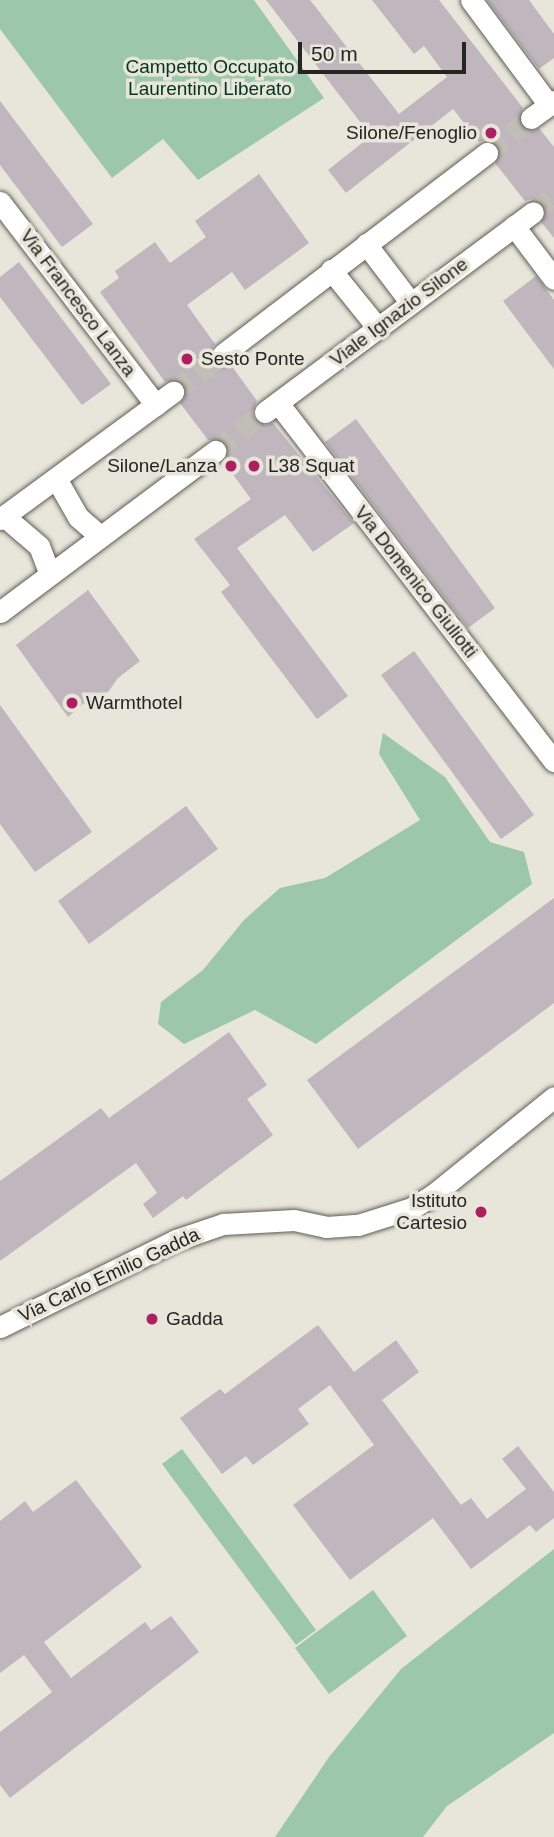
<!DOCTYPE html>
<style>
body{margin:0}
#map{position:relative;width:554px;height:1837px;overflow:hidden;background:#e8e5da;font-family:Helvetica,sans-serif}
div>[style]{position:absolute}
[style*='--x']{left:calc(var(--x)*1px);top:calc(var(--y)*1px);width:calc(var(--w)*1px);rotate:calc(var(--a)*1deg)}
.green>*{inset:0;background:#9dc7ab}
.building>*{inset:0;background:#bfb6be}
.minor-tunnel>*{height:21px;margin-top:-10.5px;transform-origin:0;background:repeating-linear-gradient(90deg,#c1bfb5 0 21px,transparent 0 31px)}
.roads{filter:drop-shadow(0 0 2px #605e55) drop-shadow(0 0 2px #605e55)}
.minor>*{height:21px;margin:-10.5px;padding:0 10.5px;transform-origin:10.5px;border-radius:10.5px;background:#fff}
.dots>*{width:19px;height:19px;translate:-50% -50%;box-sizing:border-box;border:4px solid #e8e5da;border-radius:50%}
span{translate:-50% -50%;white-space:nowrap;text-align:center;line-height:1.15;-webkit-text-stroke:7px #e8e5da;paint-order:stroke}
.park-label{font-size:19px;color:#00371c}
.poi-label{font-size:19px;color:#262521}
.right{translate:-100% -50%;text-align:right}
.left{translate:0 -50%;text-align:left}
.street-label{font-size:19px;color:#262521}
.scale{position:absolute;left:298px;top:42px;width:168px;height:32px;box-sizing:border-box;border:4px solid #262521;border-top:0;padding-left:9px;font-size:21px;line-height:24px;white-space:nowrap;color:#262521;-webkit-text-stroke:5px #e8e5da;paint-order:stroke}
</style>
<div id="map">
<div class="green">
<div style="clip-path:polygon(0 0,254px 0,324px 98px,198px 180px,163px 139px,112px 178px,0 29px)"></div>
<div style="clip-path:polygon(383px 733px,445px 777px,490px 842px,524px 852px,532px 884px,316px 1044px,255px 1010px,184px 1044px,158px 1024px,161px 1002px,203px 970px,244px 920px,280px 888px,325px 878px,420px 820px,379px 754px)"></div>
<div style="clip-path:polygon(182px 1449px,316px 1630px,296px 1645px,162px 1464px)"></div>
<div style="clip-path:polygon(554px 1549px,554px 1733px,447px 1806px,423px 1837px,275px 1837px,329px 1757px,401px 1669px)"></div>
<div style="clip-path:polygon(373px 1590px,407px 1636px,329px 1694px,295px 1648px)"></div>
</div>
<div class="building">
<div style="clip-path:polygon(266px 0,310px 0,399px 114px,447px 77px,424px 46px,414px 54px,372px 0,439px 0,523px 108px,518px 119px,521px 126px,532px 131px,539px 128px,554px 147px,554px 238px,541px 222px,546px 211px,543px 204px,532px 199px,525px 201px,495px 163px,500px 152px,497px 145px,486px 140px,479px 142px,453px 109px,346px 193px,328px 170px,371px 136px)"></div>
<div style="clip-path:polygon(487px 0,529px 0,554px 34px,554px 58px,539px 69px)"></div>
<div style="clip-path:polygon(0 101px,93px 224px,62px 247px,0 165px)"></div>
<div style="clip-path:polygon(259px 174px,309px 243px,245px 290px,232px 272px,187px 305px,215px 344px,211px 350px,212px 361px,219px 366px,231px 365px,257px 401px,252px 413px,255px 420px,266px 425px,273px 423px,354px 523px,313px 552px,285px 515px,237px 548px,348px 696px,317px 719px,221px 592px,230px 585px,194px 539px,251px 499px,223px 461px,227px 456px,226px 444px,220px 439px,208px 440px,180px 403px,185px 397px,184px 385px,178px 380px,165px 382px,100px 292px,119px 278px,115px 271px,155px 242px,170px 263px,206px 237px,195px 221px)"></div>
<div style="clip-path:polygon(19px 262px,111px 384px,82px 405px,0 297px,0 277px)"></div>
<div style="clip-path:polygon(536px 276px,554px 300px,554px 369px,503px 301px)"></div>
<div style="clip-path:polygon(356px 419px,495px 608px,468px 628px,325px 442px)"></div>
<div style="clip-path:polygon(88px 590px,140px 661px,118px 678px,108px 692px,89px 699px,68px 717px,16px 645px)"></div>
<div style="clip-path:polygon(414px 651px,534px 815px,501px 839px,381px 675px)"></div>
<div style="clip-path:polygon(0 705px,92px 832px,35px 872px,0 824px)"></div>
<div style="clip-path:polygon(186px 806px,218px 849px,89px 944px,58px 901px)"></div>
<div style="clip-path:polygon(554px 898px,554px 1003px,358px 1149px,307px 1080px)"></div>
<div style="clip-path:polygon(229px 1032px,267px 1085px,247px 1099px,273px 1135px,186px 1200px,183px 1196px,153px 1218px,143px 1204px,157px 1193px,136px 1163px,0 1261px,0 1181px,101px 1108px,109px 1118px)"></div>
<div style="clip-path:polygon(318px 1325px,354px 1372px,396px 1340px,419px 1372px,382px 1400px,461px 1505px,471px 1498px,487px 1519px,526px 1489px,502px 1459px,518px 1446px,554px 1492px,554px 1518px,536px 1532px,530px 1525px,471px 1569px,433px 1518px,350px 1580px,293px 1505px,374px 1445px,330px 1385px,298px 1409px,309px 1424px,253px 1465px,246px 1456px,222px 1474px,180px 1418px,220px 1389px,225px 1394px)"></div>
<div style="clip-path:polygon(76px 1480px,142px 1567px,44px 1642px,71px 1678px,145px 1622px,151px 1630px,171px 1616px,199px 1652px,10px 1798px,0 1785px,0 1732px,52px 1692px,24px 1655px,0 1673px,0 1521px,25px 1501px,33px 1512px)"></div>
</div>
<div class="minor-tunnel">
<div style="--x:487;--y:153;--w:56;--a:-38.5"></div>
<div style="--x:533;--y:212;--w:26;--a:-37"></div>
<div style="--x:173;--y:392;--w:63;--a:-37.2"></div>
<div style="--x:215;--y:451;--w:63;--a:-38"></div>
</div>
<div class="roads">
<div class="minor">
<div style="--x:471;--y:0;--w:131;--a:53.4"></div>
<div style="--x:531;--y:118;--w:29;--a:-36"></div>
<div style="--x:0;--y:202;--w:256;--a:52.5"></div>
<div style="--x:514;--y:226;--w:66;--a:53"></div>
<div style="--x:366;--y:244;--w:74;--a:52.7"></div>
<div style="--x:331;--y:270;--w:75;--a:51"></div>
<div style="--x:223;--y:354;--w:332;--a:-37.3"></div>
<div style="--x:278;--y:403;--w:452;--a:52.4"></div>
<div style="--x:265;--y:412;--w:334;--a:-36.7"></div>
<div style="--x:57;--y:480;--w:43;--a:60.4"></div>
<div style="--x:78;--y:517;--w:29;--a:41"></div>
<div style="--x:5;--y:517;--w:45;--a:40.5"></div>
<div style="--x:39;--y:546;--w:30;--a:69"></div>
<div style="--x:0;--y:519;--w:215;--a:-36.3"></div>
<div style="--x:0;--y:612;--w:269;--a:-36.8"></div>
<div style="--x:0;--y:1327;--w:196;--a:-26.3"></div>
<div style="--x:176;--y:1240;--w:50;--a:-18.8"></div>
<div style="--x:223;--y:1224;--w:71;--a:-3.2"></div>
<div style="--x:294;--y:1220;--w:33;--a:12"></div>
<div style="--x:326;--y:1227;--w:32;--a:-4"></div>
<div style="--x:358;--y:1225;--w:57;--a:-17.5"></div>
<div style="--x:412;--y:1208;--w:26;--a:-32"></div>
<div style="--x:434;--y:1194;--w:154;--a:-38.9"></div>
</div>
</div>
<div class="dots">
<div style="left:491px;top:133px;background:#ad205f"></div>
<div style="left:187px;top:359px;background:#ad205f"></div>
<div style="left:231px;top:466px;background:#ad205f"></div>
<div style="left:254px;top:466px;background:#ad205f"></div>
<div style="left:72px;top:703px;background:#ad205f"></div>
<div style="left:481px;top:1212px;background:#ad205f"></div>
<div style="left:152px;top:1319px;background:#ad205f"></div>
</div>
<div class="park-label">
<span style="left:210px;top:78px">Campetto Occupato<br>Laurentino Liberato</span>
</div>
<div class="poi-label">
<span class="right" style="left:477px;top:133px">Silone/Fenoglio</span>
<span class="left" style="left:201px;top:359px">Sesto Ponte</span>
<span class="right" style="left:217px;top:466px">Silone/Lanza</span>
<span class="left" style="left:268px;top:466px">L38 Squat</span>
<span class="left" style="left:86px;top:703px">Warmthotel</span>
<span class="right" style="left:467px;top:1212px">Istituto<br>Cartesio</span>
<span class="left" style="left:166px;top:1319px">Gadda</span>
</div>
<div class="street-label">
<span style="left:78px;top:303px;rotate:53deg">Via Francesco Lanza</span>
<span style="left:399px;top:312px;rotate:-37deg">Viale Ignazio Silone</span>
<span style="left:416px;top:582px;rotate:52deg">Via Domenico Giuliotti</span>
<span style="left:109px;top:1275px;rotate:-25deg">Via Carlo Emilio Gadda</span>
</div>
<div class="scale">50 m</div>
</div>
